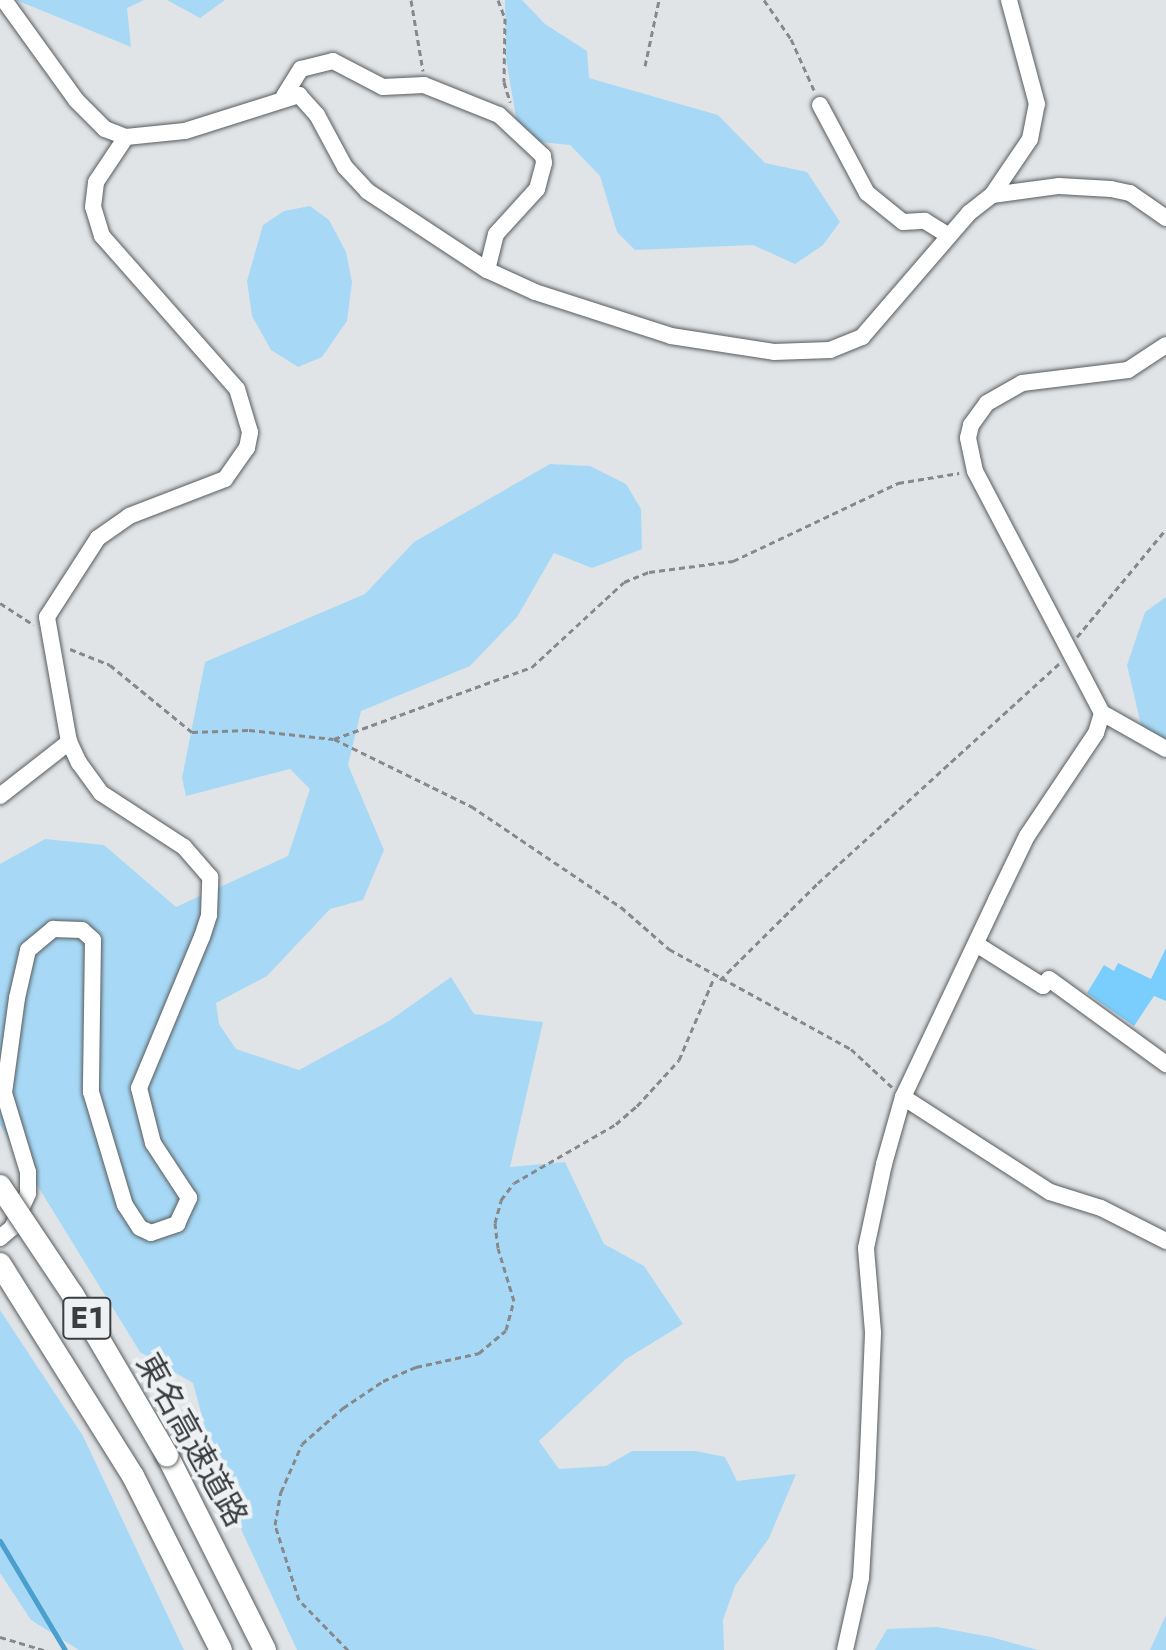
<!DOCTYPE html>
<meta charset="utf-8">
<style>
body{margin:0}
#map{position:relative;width:1166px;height:1650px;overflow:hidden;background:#e0e4e7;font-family:Jost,"Noto Sans JP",sans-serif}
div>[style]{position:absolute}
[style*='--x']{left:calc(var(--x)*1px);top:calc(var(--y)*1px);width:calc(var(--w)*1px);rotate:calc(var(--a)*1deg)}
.green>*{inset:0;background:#a7d9f6}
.stream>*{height:5px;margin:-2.5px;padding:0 2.5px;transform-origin:2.5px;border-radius:2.5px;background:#4a9fcd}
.building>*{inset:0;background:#7acefd}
.path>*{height:3px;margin-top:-1.5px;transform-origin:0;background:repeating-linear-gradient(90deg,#86898b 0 6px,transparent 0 10px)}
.roads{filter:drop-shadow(0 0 2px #585c5e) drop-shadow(0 0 2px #585c5e)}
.minor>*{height:16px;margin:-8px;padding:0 8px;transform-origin:8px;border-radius:8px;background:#fff}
.highway>*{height:22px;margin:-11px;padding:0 11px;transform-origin:11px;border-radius:11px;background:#fff}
.bridges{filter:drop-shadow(0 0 2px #585c5e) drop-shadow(0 0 2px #585c5e)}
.highway-bridge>*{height:22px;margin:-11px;padding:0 11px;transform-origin:11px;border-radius:11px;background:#fff}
span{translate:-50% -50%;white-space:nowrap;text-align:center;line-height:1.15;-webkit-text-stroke:8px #edf1f4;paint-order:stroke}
.shield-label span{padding:2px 6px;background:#edf1f4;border:2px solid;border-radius:6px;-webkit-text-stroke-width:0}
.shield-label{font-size:30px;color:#3b3d3e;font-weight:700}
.street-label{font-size:32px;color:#3b3d3e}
</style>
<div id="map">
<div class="green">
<div style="clip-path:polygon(16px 0,144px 0,127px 8px,131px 47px)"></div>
<div style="clip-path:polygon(167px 0,225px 0,200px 18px)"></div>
<div style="clip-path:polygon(505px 0,522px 0,545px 24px,587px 51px,589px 78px,718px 115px,765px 163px,807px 172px,840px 222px,823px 245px,795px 264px,753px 245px,635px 250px,617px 232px,600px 176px,570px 145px,520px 140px,506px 59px)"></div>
<div style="clip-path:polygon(310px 206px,329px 220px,346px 252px,352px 282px,347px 321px,322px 357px,298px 367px,271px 350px,252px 316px,247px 281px,263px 225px,284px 211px)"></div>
<div style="clip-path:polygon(550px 464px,590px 466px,626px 484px,641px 509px,642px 549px,592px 568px,554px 553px,517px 617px,470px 666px,361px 711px,348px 765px,384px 850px,363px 900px,330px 909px,267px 976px,216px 1003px,219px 1024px,236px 1049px,299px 1070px,389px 1021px,451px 977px,474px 1014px,543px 1022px,510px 1167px,565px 1162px,604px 1244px,644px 1266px,683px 1324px,626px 1359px,539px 1441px,559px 1469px,606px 1466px,632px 1451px,696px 1451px,725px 1457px,737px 1481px,796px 1474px,769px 1538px,735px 1586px,723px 1620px,724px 1650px,297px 1650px,221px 1486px,193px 1383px,140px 1352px,0 1125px,0 864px,45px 839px,104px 845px,176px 907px,288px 856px,310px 789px,290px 769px,186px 796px,182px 778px,205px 662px,365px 594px,414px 542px)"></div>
<div style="clip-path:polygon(1166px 597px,1166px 741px,1141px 725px,1127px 665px,1145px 612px)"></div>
<div style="clip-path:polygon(0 1310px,83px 1436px,184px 1650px,79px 1650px,31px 1620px,0 1573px)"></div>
<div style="clip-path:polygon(1166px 1615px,1166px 1650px,1150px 1650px)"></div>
<div style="clip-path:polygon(937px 1627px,991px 1637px,1038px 1650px,875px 1650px,887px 1629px)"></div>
</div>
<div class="stream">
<div style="--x:0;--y:1541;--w:127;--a:59.2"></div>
</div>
<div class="building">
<div style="clip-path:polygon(1166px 948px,1166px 1001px,1154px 996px,1134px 1026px,1087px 993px,1104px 965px,1114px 971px,1118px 963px,1151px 979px)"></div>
</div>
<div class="path">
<div style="--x:411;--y:0;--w:72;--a:80.4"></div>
<div style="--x:498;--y:0;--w:19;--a:69"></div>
<div style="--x:505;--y:18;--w:64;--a:90.9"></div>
<div style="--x:504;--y:82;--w:21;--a:73"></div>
<div style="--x:764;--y:0;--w:47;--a:55.3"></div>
<div style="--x:791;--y:39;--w:56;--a:65.7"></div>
<div style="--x:645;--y:66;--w:67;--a:-78"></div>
<div style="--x:0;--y:603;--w:40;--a:32.9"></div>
<div style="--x:1077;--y:637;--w:140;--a:-50.5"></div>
<div style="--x:70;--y:649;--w:43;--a:21.8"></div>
<div style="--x:110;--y:665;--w:106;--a:39.3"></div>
<div style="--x:192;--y:732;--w:57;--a:-2"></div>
<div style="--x:249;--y:730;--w:85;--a:6"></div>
<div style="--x:334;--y:739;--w:153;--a:26.1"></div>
<div style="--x:471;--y:806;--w:181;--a:34"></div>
<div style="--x:621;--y:907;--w:64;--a:41.2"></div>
<div style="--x:669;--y:949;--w:208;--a:28.8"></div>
<div style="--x:851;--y:1049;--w:56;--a:42.8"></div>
<div style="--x:334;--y:739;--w:211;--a:-20"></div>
<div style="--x:532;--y:667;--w:125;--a:-42.7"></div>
<div style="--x:624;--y:582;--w:27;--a:-22"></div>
<div style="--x:649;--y:572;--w:85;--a:-7.5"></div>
<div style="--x:733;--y:561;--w:183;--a:-25.3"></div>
<div style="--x:898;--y:483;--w:62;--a:-9.3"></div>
<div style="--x:720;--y:980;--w:138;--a:-44.7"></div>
<div style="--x:818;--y:883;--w:326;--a:-42.3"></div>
<div style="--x:0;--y:1637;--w:46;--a:16.5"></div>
<div style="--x:348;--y:1650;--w:70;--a:-134.4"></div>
<div style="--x:299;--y:1600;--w:79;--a:-107.7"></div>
<div style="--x:275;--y:1525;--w:34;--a:-80"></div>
<div style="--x:281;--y:1492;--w:52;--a:-66.4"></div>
<div style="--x:302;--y:1444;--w:55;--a:-41.3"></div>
<div style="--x:343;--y:1408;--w:48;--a:-34"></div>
<div style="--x:383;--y:1381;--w:36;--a:-23"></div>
<div style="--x:416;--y:1367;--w:65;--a:-12.5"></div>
<div style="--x:479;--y:1353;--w:35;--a:-40"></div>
<div style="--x:506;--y:1330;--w:30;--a:-75"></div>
<div style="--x:514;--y:1301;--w:55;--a:-106.8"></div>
<div style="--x:498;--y:1248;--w:25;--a:-97"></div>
<div style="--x:495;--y:1223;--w:24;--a:-75"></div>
<div style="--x:501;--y:1200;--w:21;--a:-53"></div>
<div style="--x:514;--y:1183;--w:118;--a:-30"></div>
<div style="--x:616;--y:1124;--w:28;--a:-41"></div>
<div style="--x:637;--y:1106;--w:62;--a:-47.6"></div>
<div style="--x:679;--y:1060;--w:89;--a:-66.9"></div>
</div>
<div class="roads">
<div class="minor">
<div style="--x:4;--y:0;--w:123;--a:54.2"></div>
<div style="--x:76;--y:100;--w:41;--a:45"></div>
<div style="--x:105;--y:129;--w:22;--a:21"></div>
<div style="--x:284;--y:96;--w:32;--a:-58"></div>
<div style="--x:301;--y:69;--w:33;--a:-14"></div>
<div style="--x:333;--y:61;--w:56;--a:27.5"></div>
<div style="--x:383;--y:87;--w:41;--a:-2.8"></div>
<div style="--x:424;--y:85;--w:81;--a:21.8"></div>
<div style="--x:499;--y:115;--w:60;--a:43"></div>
<div style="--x:543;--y:156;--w:7;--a:82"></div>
<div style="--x:544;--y:163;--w:27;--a:105"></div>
<div style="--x:537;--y:189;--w:61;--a:132.3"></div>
<div style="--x:496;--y:234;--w:37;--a:104"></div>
<div style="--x:820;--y:105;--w:100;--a:61.9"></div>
<div style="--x:867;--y:193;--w:46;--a:38.9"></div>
<div style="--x:903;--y:222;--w:22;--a:-3"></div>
<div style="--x:925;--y:221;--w:28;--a:32"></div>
<div style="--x:992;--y:195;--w:68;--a:-55.8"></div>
<div style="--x:1030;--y:139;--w:36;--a:-79"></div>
<div style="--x:1037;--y:104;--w:108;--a:-105.1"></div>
<div style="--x:1102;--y:713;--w:73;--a:29.4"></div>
<div style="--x:0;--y:796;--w:88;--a:-38"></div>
<div style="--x:976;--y:944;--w:79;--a:32.1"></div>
<div style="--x:1043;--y:986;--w:9;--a:-49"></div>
<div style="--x:1049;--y:979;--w:145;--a:36"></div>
<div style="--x:903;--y:1097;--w:175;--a:32.9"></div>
<div style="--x:1050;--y:1192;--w:53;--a:17.4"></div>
<div style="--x:1101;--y:1208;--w:73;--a:26.9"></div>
<div style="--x:0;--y:1238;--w:16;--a:-40"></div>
<div style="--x:12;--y:1228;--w:38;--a:-65"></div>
<div style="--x:28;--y:1193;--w:21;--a:-90"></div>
<div style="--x:28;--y:1172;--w:83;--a:-106.9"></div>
<div style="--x:4;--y:1093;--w:96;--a:-82.2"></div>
<div style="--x:17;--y:998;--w:49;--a:-77.1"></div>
<div style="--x:28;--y:950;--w:33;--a:-40"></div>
<div style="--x:53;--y:929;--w:29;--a:2"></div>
<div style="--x:82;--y:930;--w:15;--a:42"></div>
<div style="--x:93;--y:940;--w:152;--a:90.8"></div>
<div style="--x:91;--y:1092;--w:118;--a:73.3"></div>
<div style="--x:125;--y:1205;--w:27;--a:57"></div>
<div style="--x:140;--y:1228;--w:12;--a:24"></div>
<div style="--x:151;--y:1233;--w:28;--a:-19"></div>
<div style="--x:177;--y:1224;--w:29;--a:-65"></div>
<div style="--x:189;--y:1198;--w:66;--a:-123.2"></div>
<div style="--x:153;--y:1143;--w:57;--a:-104.3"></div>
<div style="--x:139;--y:1088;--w:164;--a:-67.4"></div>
<div style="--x:202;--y:937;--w:23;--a:-72"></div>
<div style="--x:209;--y:915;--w:38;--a:-88"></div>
<div style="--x:210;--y:877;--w:40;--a:-131"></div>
<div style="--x:184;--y:847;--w:99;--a:-147"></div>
<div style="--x:101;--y:793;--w:37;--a:-126"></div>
<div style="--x:79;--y:763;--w:23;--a:-115"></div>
<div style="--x:69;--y:742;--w:127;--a:-100"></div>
<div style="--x:47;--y:617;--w:94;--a:-57.2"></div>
<div style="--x:98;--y:538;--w:38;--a:-35"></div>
<div style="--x:129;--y:516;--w:103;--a:-21.1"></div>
<div style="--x:225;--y:479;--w:38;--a:-55"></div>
<div style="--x:247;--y:448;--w:16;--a:-79"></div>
<div style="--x:250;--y:432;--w:45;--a:-106.8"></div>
<div style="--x:237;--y:389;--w:204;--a:-131.4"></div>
<div style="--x:102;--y:236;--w:30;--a:-107"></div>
<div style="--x:93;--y:207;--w:25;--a:-83"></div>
<div style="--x:96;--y:182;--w:54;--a:-56.3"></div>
<div style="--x:126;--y:137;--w:59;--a:-5.8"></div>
<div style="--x:185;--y:131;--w:120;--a:-17.5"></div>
<div style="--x:299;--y:95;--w:27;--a:48"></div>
<div style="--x:317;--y:115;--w:59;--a:61.7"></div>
<div style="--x:345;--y:167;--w:33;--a:47"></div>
<div style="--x:367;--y:191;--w:144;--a:33.4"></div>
<div style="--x:487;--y:270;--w:53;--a:24.6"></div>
<div style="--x:535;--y:292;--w:143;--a:17.9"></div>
<div style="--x:671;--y:336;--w:104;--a:8.8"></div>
<div style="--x:774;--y:352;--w:56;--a:-2"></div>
<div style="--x:830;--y:350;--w:35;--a:-22"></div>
<div style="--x:862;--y:337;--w:164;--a:-49.2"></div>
<div style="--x:969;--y:213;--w:29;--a:-38"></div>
<div style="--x:992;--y:195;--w:68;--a:-7.7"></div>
<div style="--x:1059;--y:186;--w:52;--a:3.3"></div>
<div style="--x:1111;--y:189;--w:19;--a:12"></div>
<div style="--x:1130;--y:193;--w:44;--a:34.8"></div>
<div style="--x:845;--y:1650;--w:74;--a:-77.5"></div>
<div style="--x:861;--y:1578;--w:101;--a:-86.6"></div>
<div style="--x:867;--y:1477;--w:145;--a:-87.6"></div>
<div style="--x:873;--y:1332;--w:84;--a:-94.8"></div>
<div style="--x:866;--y:1248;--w:86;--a:-77.9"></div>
<div style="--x:884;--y:1164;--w:70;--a:-74.2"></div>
<div style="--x:903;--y:1097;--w:218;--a:-64.7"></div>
<div style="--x:996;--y:900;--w:71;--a:-64.2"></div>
<div style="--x:1027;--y:836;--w:124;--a:-56.2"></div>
<div style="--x:1096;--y:733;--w:21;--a:-73"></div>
<div style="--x:1102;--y:713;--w:273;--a:-117.7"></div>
<div style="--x:975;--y:471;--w:34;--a:-102"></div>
<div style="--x:968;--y:438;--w:13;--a:-77"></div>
<div style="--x:971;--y:425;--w:27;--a:-54"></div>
<div style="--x:987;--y:403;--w:40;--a:-29.7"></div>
<div style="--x:1022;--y:383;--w:107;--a:-7"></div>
<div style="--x:1128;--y:370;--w:45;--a:-33.3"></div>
</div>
<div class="highway">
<div style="--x:0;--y:1264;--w:250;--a:57.9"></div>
<div style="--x:133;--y:1476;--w:195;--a:63.2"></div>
<div style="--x:167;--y:1455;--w:218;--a:63.3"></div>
</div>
</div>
<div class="bridges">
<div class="highway-bridge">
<div style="--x:0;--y:1186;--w:131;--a:56.2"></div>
<div style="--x:73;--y:1295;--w:186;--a:59.6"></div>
</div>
</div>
<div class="shield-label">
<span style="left:87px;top:1318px">E1</span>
</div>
<div class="street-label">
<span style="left:192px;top:1440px;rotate:61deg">東名高速道路</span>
</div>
</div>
